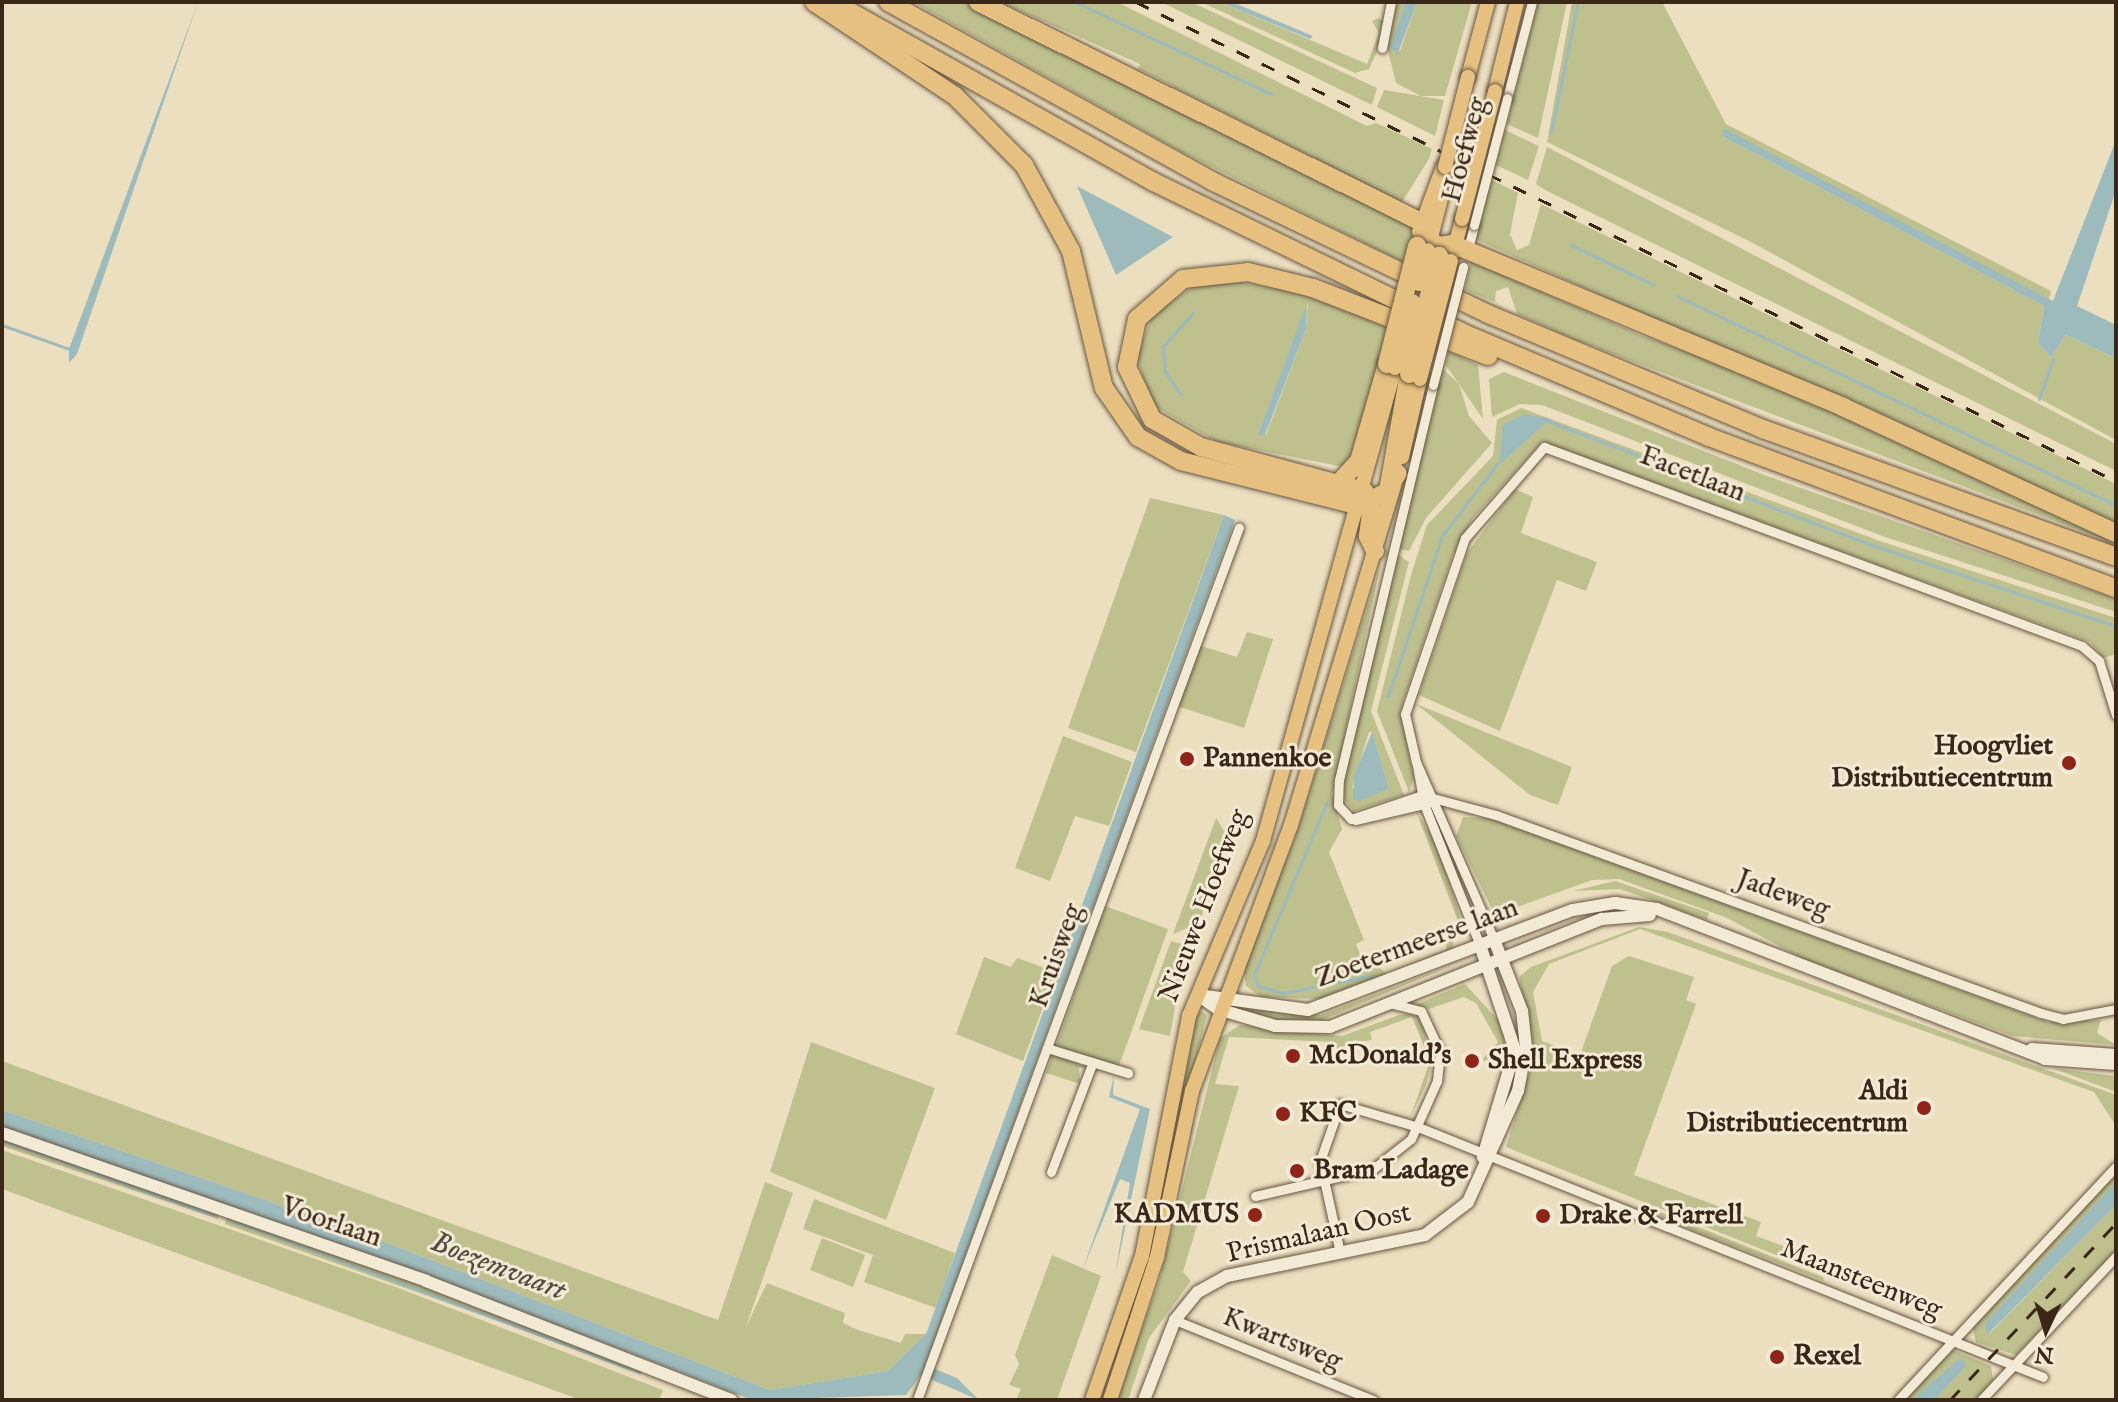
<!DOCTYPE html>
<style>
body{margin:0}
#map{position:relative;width:2118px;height:1402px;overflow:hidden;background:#ecdfbf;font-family:"IM FELL English",serif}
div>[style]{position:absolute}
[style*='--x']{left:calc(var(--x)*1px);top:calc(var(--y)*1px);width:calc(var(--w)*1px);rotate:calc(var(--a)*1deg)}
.green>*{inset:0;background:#bec08e}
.water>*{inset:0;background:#9dbabc}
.stream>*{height:3px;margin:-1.5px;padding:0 1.5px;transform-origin:1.5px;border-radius:1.5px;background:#9dbabc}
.roads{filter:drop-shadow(0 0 2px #665541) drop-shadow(0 0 2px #665541)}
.minor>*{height:9px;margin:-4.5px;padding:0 4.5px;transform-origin:4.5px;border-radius:4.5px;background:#f3ead5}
.tertiary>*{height:12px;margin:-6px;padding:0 6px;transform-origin:6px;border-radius:6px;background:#f3ead5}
.primary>*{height:14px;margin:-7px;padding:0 7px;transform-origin:7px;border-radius:7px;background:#e6c080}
.motorway>*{height:18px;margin:-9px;padding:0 9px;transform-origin:9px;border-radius:9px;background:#e6c080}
.rail>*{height:3px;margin-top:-1.5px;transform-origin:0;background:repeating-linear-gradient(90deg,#3a2717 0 14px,transparent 0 28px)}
.bridges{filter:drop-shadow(0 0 2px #665541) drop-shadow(0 0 2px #665541)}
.minor-bridge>*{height:9px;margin:-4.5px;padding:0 4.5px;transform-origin:4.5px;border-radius:4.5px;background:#f3ead5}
.primary-bridge>*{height:14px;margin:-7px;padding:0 7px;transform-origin:7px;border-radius:7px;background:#e6c080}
.motorway-bridge>*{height:18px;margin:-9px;padding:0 9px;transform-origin:9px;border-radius:9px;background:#e6c080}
.dots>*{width:22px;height:22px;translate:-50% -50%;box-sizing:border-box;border:4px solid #f3ead5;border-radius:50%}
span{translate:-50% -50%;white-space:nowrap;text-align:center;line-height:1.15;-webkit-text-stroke:6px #f3ead5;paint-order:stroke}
.street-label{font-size:28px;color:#3a2717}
.poi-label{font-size:28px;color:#3a2717;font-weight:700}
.right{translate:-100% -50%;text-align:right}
.left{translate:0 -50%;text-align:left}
.water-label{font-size:30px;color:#534c40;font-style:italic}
.frame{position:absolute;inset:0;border:4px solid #3a2717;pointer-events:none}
.north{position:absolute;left:2006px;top:1290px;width:80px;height:80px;-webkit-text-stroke:6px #f3ead5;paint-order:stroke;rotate:184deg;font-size:22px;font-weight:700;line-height:32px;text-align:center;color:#3a2717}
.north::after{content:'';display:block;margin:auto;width:28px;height:36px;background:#3a2717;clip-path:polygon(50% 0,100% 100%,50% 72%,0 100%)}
</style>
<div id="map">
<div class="green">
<div style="clip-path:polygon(913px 2px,966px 2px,1418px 226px,1407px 264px,1182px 152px)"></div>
<div style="clip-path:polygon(1000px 2px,1117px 2px,1367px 126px,1376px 123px,1432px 149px,1429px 159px,1402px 202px,1138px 69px,1140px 64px)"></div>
<div style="clip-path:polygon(1161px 2px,1191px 2px,1377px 88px,1372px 105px)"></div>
<div style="clip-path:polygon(1201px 2px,1220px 2px,1367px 64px,1379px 33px,1372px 21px,1379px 18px,1383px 21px,1379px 47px,1369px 69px,1355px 73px)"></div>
<div style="clip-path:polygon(1397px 2px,1406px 2px,1391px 48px,1400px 51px,1417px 2px,1472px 2px,1445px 96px,1421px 96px,1396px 83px,1387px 47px)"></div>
<div style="clip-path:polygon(1538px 2px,1567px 2px,1538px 138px,1507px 124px)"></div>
<div style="clip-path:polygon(1572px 2px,1662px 2px,1726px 124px,2051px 291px,2049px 299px,1723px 129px,1722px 136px,2044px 306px,2038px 343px,2051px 358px,2066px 335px,2116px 358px,2116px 440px,1751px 242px,1547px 142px)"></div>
<div style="clip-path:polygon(1384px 90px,1444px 100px,1435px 136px,1377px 107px)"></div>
<div style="clip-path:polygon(1505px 130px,1539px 146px,1528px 180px,1496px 165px)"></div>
<div style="clip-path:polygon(1547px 147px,2116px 444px,2116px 471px,1545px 190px,1536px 184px)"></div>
<div style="clip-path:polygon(1492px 180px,1518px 193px,1510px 234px,1517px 250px,1529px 245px,1541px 204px,2116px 484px,2116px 525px,1475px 239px)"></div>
<div style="clip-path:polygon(1471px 261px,1640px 335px,1799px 393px,2116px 537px,2116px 544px,1571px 338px,1517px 314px,1508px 287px,1496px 291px,1495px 302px,1465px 290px)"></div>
<div style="clip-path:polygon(evenodd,1235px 281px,1295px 292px,1389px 327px,1355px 455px,1344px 467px,1217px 442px,1152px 405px,1137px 358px,1151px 316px,1194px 286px,1235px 281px,1308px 303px,1306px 329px,1266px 435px,1259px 433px,1308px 303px)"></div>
<div style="clip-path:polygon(1449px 351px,1478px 365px,1483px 419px,1445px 364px)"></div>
<div style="clip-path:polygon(1442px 368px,1459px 384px,1469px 416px,1492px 443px,1426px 518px,1409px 551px,1395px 548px)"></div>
<div style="clip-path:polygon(1504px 372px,1767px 476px,2116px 599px,2116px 612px,1882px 536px,1542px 405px,1520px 404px,1492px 417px,1489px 379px)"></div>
<div style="clip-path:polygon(1521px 408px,1880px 541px,2116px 618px,2116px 654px,2104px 658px,2090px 642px,1542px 442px,1473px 518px,1452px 557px,1400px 711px,1414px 778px,1409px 792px,1377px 711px,1411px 575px,1427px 525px,1493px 456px,1497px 420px)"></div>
<div style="clip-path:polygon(1515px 489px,1533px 497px,1521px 533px,1597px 562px,1586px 591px,1557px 580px,1500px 731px,1419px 695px,1467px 553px)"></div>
<div style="clip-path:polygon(1150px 498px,1224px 515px,1136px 752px,1068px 728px)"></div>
<div style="clip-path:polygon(evenodd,1393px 552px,1409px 562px,1371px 711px,1404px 795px,1354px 811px,1342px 797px,1345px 769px,1393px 552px,1369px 732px,1372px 732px,1389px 788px,1352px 788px,1369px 732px)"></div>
<div style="clip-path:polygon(1381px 563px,1332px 795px,1342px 829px,1329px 852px,1364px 940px,1356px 944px,1363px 961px,1371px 958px,1386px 974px,1446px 950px,1447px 929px,1455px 926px,1452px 953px,1321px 999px,1261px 997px,1246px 986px,1243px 963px,1296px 835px)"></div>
<div style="clip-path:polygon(1247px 632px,1273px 639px,1244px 728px,1177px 706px,1198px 645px,1237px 657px)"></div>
<div style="clip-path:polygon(1416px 704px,1572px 767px,1558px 805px,1530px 795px)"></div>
<div style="clip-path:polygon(1063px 736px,1132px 762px,1109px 826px,1075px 816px,1050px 881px,1015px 868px)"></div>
<div style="clip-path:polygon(1416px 811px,1437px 844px,1464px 928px,1461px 929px)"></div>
<div style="clip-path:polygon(1463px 817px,1490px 818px,2048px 1022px,2101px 1020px,2097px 1033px,2116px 1045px,2013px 1036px,1803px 959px,1725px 917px,1619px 879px,1592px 880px,1495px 915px,1456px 836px)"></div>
<div style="clip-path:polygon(1216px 818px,1224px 831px,1200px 923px,1173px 934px)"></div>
<div style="clip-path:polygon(1615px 881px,1709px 913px,1707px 920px,1620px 889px,1573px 891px)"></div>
<div style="clip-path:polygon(1105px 906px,1168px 929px,1119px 1066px,1056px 1047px)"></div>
<div style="clip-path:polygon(1639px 927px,1668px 932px,2116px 1095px,2116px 1126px,2094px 1092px,1640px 929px,1549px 964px,1533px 992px,1542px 1041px,1580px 1055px,1612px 966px,1629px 956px,1694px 977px,1686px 1000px,1696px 1004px,1634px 1175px,1761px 1222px,1756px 1236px,1824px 1261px,1819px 1272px,1506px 1147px,1535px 1053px,1519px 977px,1531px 967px)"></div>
<div style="clip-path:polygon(1171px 941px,1186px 945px,1170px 1036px,1139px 1029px)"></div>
<div style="clip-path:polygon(984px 957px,1011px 967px,1017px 958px,1056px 972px,1023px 1061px,956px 1034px)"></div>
<div style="clip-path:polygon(1455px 964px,1322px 1020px,1275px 1021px,1231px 1008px,1321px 1015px)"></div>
<div style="clip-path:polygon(1465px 984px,1499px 1021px,1504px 1038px,1505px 1053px,1479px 1063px,1498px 1042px,1476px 1003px,1464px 997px,1429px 1009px,1415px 1005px)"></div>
<div style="clip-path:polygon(1201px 1011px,1207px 1015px,1126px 1333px,1194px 1018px)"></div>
<div style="clip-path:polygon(1399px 1015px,1410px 1014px,1420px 1018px,1431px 1054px,1431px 1067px,1426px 1085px,1410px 1118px,1430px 1061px,1412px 1017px,1370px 1032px,1372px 1040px,1356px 1042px,1342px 1056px,1332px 1042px,1229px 1037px,1215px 1084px,1239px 1086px,1183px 1272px,1191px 1281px,1149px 1338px,1128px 1400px,1117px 1400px,1159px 1281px,1220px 1038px,1240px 1025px,1342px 1036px)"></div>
<div style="clip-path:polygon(811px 1042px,935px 1088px,886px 1220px,770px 1172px)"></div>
<div style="clip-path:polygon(1053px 1054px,1087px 1067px,1079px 1068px,1080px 1084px,1046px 1073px)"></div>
<div style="clip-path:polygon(2px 1061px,718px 1320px,765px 1182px,793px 1193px,745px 1329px,767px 1283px,845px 1313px,843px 1323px,858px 1330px,901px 1343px,905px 1334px,926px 1334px,888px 1371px,770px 1390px,356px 1231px,2px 1110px)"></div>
<div style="clip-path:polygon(2052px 1068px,2116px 1076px,2116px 1092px)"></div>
<div style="clip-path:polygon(2px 1138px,218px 1213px,218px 1219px,2px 1146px)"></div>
<div style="clip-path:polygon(2px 1150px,393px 1286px,663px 1390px,659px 1400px,581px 1400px,253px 1281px,2px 1189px)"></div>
<div style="clip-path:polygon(2116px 1171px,2116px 1182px,1985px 1323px,1989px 1334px,2116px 1205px,2116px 1250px,2016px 1355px,1976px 1342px,1972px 1326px)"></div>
<div style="clip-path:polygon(814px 1199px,955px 1253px,936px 1308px,864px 1282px,873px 1255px,803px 1229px)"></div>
<div style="clip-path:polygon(1643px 1205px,1823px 1277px,1824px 1281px,1642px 1211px)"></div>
<div style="clip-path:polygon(226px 1217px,426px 1285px,644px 1373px,225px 1224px)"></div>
<div style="clip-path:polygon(822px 1238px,865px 1255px,853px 1287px,810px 1270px)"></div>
<div style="clip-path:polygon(1052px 1255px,1101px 1276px,1057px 1400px,1016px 1400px,1021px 1389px,1009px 1385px,1019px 1364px,1015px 1355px)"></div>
<div style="clip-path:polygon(1953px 1350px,1991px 1366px,1993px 1380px,1976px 1400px,1903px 1400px)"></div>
</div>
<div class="water">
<div style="clip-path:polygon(198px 2px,77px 354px,69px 363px,69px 349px)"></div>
<div style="clip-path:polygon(1220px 2px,1232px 2px,1313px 36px,1310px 39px)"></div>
<div style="clip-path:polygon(1406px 2px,1417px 2px,1398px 53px,1390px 48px)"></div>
<div style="clip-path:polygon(1723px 128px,2053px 301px,2116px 140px,2116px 190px,2077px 306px,2116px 325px,2116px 358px,2066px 335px,2051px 358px,2038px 343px,2044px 306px,1722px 136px)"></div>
<div style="clip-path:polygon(1077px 186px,1173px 237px,1116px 275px)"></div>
<div style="clip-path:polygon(1307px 303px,1306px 329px,1265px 435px,1258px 435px)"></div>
<div style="clip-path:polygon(1524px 414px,1550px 419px,1499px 465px,1503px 425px)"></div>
<div style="clip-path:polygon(1224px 515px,1235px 520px,925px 1365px,957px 1378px,979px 1400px,921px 1375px,906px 1395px,752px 1400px,450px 1284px,2px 1128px,2px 1110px,356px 1231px,770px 1390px,888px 1371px,926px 1334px)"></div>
<div style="clip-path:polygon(1372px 732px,1389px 788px,1360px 801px,1353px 799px,1354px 776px)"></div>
<div style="clip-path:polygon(1114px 1075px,1113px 1095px,1150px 1109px,1115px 1276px,1130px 1183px,1120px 1179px,1082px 1271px,1140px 1109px,1109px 1097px)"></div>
<div style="clip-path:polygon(2116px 1182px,2116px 1205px,1987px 1335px,1985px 1323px)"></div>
<div style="clip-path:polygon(1961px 1357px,1966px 1366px,1934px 1400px,1912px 1400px)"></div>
</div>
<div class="stream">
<div style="--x:1075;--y:2;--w:217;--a:25.1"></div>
<div style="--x:1551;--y:132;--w:133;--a:-78.3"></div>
<div style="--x:1571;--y:245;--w:92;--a:25.7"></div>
<div style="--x:1677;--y:296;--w:486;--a:25.5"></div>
<div style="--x:2;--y:325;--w:71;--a:19.7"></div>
<div style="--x:1181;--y:395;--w:29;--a:-124"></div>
<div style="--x:1165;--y:371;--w:25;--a:-95"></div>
<div style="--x:1163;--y:346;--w:45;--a:-47.7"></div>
<div style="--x:2039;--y:399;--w:43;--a:-71.1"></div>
<div style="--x:1548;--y:421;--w:341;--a:21"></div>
<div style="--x:1866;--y:543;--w:263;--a:18.4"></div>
<div style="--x:1388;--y:696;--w:169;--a:-71.4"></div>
<div style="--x:1442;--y:536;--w:91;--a:-52.6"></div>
<div style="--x:1327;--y:802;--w:188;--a:112.9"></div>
<div style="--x:1254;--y:975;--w:12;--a:70"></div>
<div style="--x:1258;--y:986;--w:27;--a:15"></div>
<div style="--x:1284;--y:993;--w:91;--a:-11.4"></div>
<div style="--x:2;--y:1140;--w:224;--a:19.6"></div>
<div style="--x:228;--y:1219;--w:439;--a:20.4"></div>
</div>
<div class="roads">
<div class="minor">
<div style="--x:1382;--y:48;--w:47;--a:-78.9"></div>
<div style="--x:1507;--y:98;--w:99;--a:-75.4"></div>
<div style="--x:1467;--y:252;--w:28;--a:-75"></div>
<div style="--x:1417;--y:765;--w:40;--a:80"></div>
<div style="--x:1424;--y:804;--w:155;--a:68.4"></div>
<div style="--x:1351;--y:819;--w:75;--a:-18.7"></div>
<div style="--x:1422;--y:795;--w:77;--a:15.1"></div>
<div style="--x:1496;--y:815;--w:580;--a:19.97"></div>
<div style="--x:2041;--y:1013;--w:23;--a:15"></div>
<div style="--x:2063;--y:1019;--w:54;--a:-10.7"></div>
<div style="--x:1351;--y:819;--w:19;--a:-133"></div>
<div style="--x:1338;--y:805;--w:25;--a:-88"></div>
<div style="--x:1339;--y:780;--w:406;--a:-76.6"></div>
<div style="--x:1355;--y:820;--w:75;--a:-13.1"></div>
<div style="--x:1495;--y:942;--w:197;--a:-113.7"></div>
<div style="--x:1416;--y:762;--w:49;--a:-102.9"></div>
<div style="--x:1405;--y:714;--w:186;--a:-71.2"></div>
<div style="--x:1465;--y:538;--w:121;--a:-49"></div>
<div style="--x:1544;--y:447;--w:574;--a:20.3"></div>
<div style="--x:2082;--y:646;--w:23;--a:41"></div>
<div style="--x:2099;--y:661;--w:57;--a:72.5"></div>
<div style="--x:1047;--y:1048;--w:85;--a:17.2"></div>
<div style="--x:1051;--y:1172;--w:116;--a:-69.2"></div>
<div style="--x:1255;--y:1196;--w:121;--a:-12.9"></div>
<div style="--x:1373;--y:1169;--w:48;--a:-38.3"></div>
<div style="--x:1411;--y:1139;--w:64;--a:-65.9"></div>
<div style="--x:1437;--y:1081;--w:29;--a:-84"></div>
<div style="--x:1440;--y:1052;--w:45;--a:-114.9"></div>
<div style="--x:1421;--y:1011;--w:29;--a:-166"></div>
<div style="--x:1340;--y:1253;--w:94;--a:-102.3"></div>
<div style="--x:1320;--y:1161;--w:60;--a:-70.7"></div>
<div style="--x:1340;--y:1104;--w:81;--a:16.4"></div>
<div style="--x:1418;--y:1127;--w:673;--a:21.8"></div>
<div style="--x:1175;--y:1320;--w:214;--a:22"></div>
<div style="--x:917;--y:1400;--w:930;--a:-69.75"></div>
<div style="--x:1898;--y:1400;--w:320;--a:-47"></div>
<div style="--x:1981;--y:1400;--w:197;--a:-46.8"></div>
</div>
<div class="tertiary">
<div style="--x:1481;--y:948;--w:108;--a:71.6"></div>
<div style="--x:1515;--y:1050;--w:112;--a:106.7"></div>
<div style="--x:1198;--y:995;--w:111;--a:7.8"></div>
<div style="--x:1308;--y:1010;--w:283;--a:-20.7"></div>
<div style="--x:1573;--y:910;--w:43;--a:-9.5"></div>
<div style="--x:1615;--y:903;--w:42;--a:8.1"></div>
<div style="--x:1657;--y:909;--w:416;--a:21.1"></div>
<div style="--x:2045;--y:1059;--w:71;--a:4"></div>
<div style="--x:1198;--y:995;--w:24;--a:35"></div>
<div style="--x:1218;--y:1009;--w:59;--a:16.6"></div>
<div style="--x:1275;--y:1026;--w:55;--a:1"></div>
<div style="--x:1330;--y:1027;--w:293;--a:-21.7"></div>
<div style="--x:1602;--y:919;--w:48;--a:-4.8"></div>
<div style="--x:2032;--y:1049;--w:84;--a:4.1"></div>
<div style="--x:2;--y:1133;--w:449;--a:19.2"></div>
<div style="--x:426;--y:1281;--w:328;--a:21.3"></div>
<div style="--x:1144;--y:1400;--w:86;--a:-68.8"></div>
<div style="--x:1175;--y:1320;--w:36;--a:-51"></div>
<div style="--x:1198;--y:1292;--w:33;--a:-29"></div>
<div style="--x:1227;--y:1276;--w:202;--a:-11.7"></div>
<div style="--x:1425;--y:1235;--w:54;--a:-37.5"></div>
<div style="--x:1468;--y:1202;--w:122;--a:-65.8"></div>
<div style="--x:1518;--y:1091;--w:44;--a:-79.5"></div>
<div style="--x:1526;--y:1048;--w:37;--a:-96"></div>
<div style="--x:1522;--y:1011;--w:74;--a:-111.4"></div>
</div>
<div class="primary">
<div style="--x:1468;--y:77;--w:78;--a:-75.1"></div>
<div style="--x:1495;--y:91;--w:92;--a:-76.1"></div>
<div style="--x:1430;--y:241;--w:48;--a:-75.4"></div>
<div style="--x:1453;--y:253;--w:35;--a:-75"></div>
<div style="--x:1402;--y:457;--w:80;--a:-77"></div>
<div style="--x:1092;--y:1400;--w:152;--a:-70.9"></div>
<div style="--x:1142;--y:1256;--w:245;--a:-78.9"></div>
<div style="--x:1189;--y:1016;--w:190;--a:-67.1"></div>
<div style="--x:1263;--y:841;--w:491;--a:-74.4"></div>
<div style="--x:1110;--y:1400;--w:151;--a:-71.8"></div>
<div style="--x:1157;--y:1257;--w:170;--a:-78.1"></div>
<div style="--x:1192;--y:1091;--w:284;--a:-69.6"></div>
<div style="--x:1291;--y:825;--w:355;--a:-73.1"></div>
</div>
<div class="motorway">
<div style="--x:814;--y:2;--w:169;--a:33.7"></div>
<div style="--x:955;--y:96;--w:98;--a:45"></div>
<div style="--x:1024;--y:165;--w:98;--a:61.3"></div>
<div style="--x:1071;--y:251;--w:141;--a:76.5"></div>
<div style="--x:1104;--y:388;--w:60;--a:55.2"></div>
<div style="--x:1138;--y:437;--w:49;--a:29.2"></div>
<div style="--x:1181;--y:461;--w:185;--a:14.1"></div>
<div style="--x:1360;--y:506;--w:30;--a:-28"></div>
<div style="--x:1386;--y:492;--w:22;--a:-58"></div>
<div style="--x:833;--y:2;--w:368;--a:29.3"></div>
<div style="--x:1154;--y:182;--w:344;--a:26"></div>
<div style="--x:1463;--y:333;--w:267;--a:22.9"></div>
<div style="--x:1709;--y:437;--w:434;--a:20.4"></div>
<div style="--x:888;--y:2;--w:372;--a:28.9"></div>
<div style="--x:1214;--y:182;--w:304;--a:25.7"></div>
<div style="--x:1488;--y:314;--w:298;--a:22.7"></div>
<div style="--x:1763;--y:429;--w:375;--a:19.9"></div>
<div style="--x:978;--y:2;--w:497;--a:26.4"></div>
<div style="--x:1423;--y:223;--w:35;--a:63"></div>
<div style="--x:1421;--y:232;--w:69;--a:-69.7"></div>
<div style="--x:1429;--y:247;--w:23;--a:-7"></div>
<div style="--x:1452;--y:244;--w:424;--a:22.6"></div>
<div style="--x:1843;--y:407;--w:301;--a:24.8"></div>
<div style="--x:1339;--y:483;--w:30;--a:-48"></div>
<div style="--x:1359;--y:461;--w:101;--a:-73.9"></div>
<div style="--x:1389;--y:485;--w:113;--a:-79.8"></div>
<div style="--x:1375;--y:551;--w:17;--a:-115"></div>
<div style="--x:1368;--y:536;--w:33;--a:-83"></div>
<div style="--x:1372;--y:503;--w:14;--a:-124"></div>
<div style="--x:1364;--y:491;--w:169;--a:-164.9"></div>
<div style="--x:1201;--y:447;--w:56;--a:-150.3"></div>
<div style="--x:1152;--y:419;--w:58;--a:-115.7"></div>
<div style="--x:1127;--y:367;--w:49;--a:-78.2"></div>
<div style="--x:1137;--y:319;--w:61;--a:-41"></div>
<div style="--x:1183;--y:279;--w:65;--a:-6.1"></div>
<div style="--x:1248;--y:272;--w:67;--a:13.8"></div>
<div style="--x:1313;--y:288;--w:188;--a:21.2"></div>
</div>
</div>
<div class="rail">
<div style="--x:1136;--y:2;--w:1091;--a:26.05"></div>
<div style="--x:1950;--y:1400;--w:243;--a:-46.8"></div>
</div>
<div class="bridges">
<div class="minor-bridge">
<div style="--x:1474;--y:225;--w:131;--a:-75.4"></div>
<div style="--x:1433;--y:385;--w:122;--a:-75.7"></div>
</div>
<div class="primary-bridge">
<div style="--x:1445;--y:167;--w:93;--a:-75.7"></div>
<div style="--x:1462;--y:219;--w:132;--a:-75.5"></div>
<div style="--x:1419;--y:284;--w:35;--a:-75"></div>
<div style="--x:1395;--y:368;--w:69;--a:-75"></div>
<div style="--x:1420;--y:379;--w:122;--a:-75.3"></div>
</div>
<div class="motorway-bridge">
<div style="--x:1387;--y:364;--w:122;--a:-75.7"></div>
<div style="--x:1409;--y:374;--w:122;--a:-75.7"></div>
</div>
</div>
<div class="dots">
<div style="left:1187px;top:759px;background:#8f2418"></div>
<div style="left:2069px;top:763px;background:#8f2418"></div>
<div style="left:1293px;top:1056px;background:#8f2418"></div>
<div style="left:1472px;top:1061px;background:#8f2418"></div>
<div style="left:1924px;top:1108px;background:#8f2418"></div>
<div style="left:1283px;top:1114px;background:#8f2418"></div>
<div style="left:1297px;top:1171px;background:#8f2418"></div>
<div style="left:1255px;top:1215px;background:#8f2418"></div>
<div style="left:1543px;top:1216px;background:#8f2418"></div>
<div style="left:1777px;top:1357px;background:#8f2418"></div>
</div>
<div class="street-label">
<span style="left:1466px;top:150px;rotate:-75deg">Hoefweg</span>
<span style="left:1692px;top:475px;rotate:21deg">Facetlaan</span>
<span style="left:1783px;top:895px;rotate:20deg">Jadeweg</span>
<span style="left:1205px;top:906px;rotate:-69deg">Nieuwe Hoefweg</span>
<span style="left:1417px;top:944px;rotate:-20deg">Zoetermeerse laan</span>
<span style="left:1057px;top:956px;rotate:-70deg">Kruisweg</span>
<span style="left:331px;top:1223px;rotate:19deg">Voorlaan</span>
<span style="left:1319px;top:1234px;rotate:-13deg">Prismalaan Oost</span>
<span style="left:1861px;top:1280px;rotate:22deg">Maansteenweg</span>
<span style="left:1282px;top:1340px;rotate:22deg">Kwartsweg</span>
</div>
<div class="poi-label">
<span class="right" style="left:2053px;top:763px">Hoogvliet<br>Distributiecentrum</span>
<span class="left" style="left:1203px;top:759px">Pannenkoe</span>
<span class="left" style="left:1309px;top:1056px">McDonald's</span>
<span class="left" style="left:1488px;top:1061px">Shell Express</span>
<span class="right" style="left:1908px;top:1108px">Aldi<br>Distributiecentrum</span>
<span class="left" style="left:1299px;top:1114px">KFC</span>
<span class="left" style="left:1313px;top:1171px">Bram Ladage</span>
<span class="right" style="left:1239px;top:1215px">KADMUS</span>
<span class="left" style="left:1559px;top:1216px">Drake &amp; Farrell</span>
<span class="left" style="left:1793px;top:1357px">Rexel</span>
</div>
<div class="water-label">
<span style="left:498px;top:1267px;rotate:21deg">Boezemvaart</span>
</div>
<div class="frame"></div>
<div class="north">N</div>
</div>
